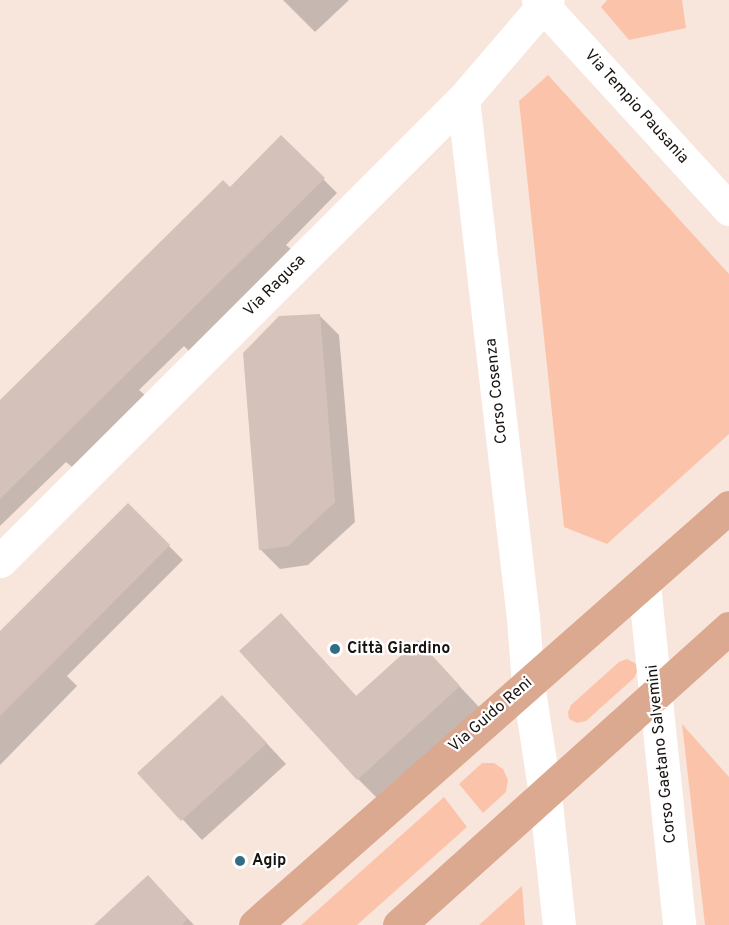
<!DOCTYPE html>
<meta charset="utf-8">
<style>
body{margin:0}
#map{position:relative;width:729px;height:925px;overflow:hidden;background:#f8e6dd;font-family:Overpass,sans-serif}
div>[style]{position:absolute}
[style*='--x']{left:calc(var(--x)*1px);top:calc(var(--y)*1px);width:calc(var(--w)*1px);rotate:calc(var(--a)*1deg)}
.green>*{inset:0;background:#fbc4aa}
.shadow>*{inset:0;background:#0003}
.building>*{inset:0;background:#d4c2ba}
.minor>*{height:33px;margin:-16.5px;padding:0 16.5px;transform-origin:16.5px;border-radius:16.5px;background:#fff}
.major>*{height:33px;margin:-16.5px;padding:0 16.5px;transform-origin:16.5px;border-radius:16.5px;background:#dba98f}
.dots>*{width:16px;height:16px;translate:-50% -50%;box-sizing:border-box;border:3px solid #fff;border-radius:50%}
span{translate:-50% -50%;white-space:nowrap;text-align:center;line-height:1.15;-webkit-text-stroke:4.5px #fff;paint-order:stroke}
.street-label{font-size:16px;color:#1a1411}
.poi-label{font-size:16px;color:#1a1411;font-weight:700}
.left{translate:0 -50%;text-align:left}
</style>
<div id="map">
<div class="green">
<div style="clip-path:polygon(607px 0,682px 0,686px 28px,629px 40px,601px 7px)"></div>
<div style="clip-path:polygon(548px 75px,729px 274px,729px 434px,607px 544px,564px 527px,519px 101px)"></div>
<div style="clip-path:polygon(627px 659px,635px 663px,638px 670px,634px 678px,586px 721px,577px 723px,569px 719px,568px 712px,571px 705px,619px 662px)"></div>
<div style="clip-path:polygon(682px 724px,729px 777px,729px 925px,705px 925px)"></div>
<div style="clip-path:polygon(482px 763px,494px 763px,503px 769px,508px 780px,506px 792px,483px 813px,459px 784px)"></div>
<div style="clip-path:polygon(444px 797px,467px 827px,357px 925px,301px 925px)"></div>
<div style="clip-path:polygon(522px 886px,525px 925px,479px 925px)"></div>
</div>
<div class="shadow">
<div style="clip-path:polygon(283px 0,349px 0,315px 32px)"></div>
<div style="clip-path:polygon(281px 137px,337px 193px,286px 245px,292px 250px,190px 352px,184px 346px,139px 390px,145px 395px,72px 467px,66px 462px,0 526px,0 402px,230px 189px)"></div>
<div style="clip-path:polygon(319px 315px,339px 335px,355px 522px,308px 565px,280px 569px,260px 549px)"></div>
<div style="clip-path:polygon(128px 505px,183px 560px,67px 676px,77px 686px,0 765px,0 633px)"></div>
<div style="clip-path:polygon(281px 615px,357px 697px,418px 642px,479px 707px,378px 799px,358px 779px)"></div>
<div style="clip-path:polygon(242px 717px,286px 764px,202px 840px,139px 773px)"></div>
<div style="clip-path:polygon(148px 877px,194px 925px,96px 925px)"></div>
</div>
<div class="building">
<div style="clip-path:polygon(281px 135px,325px 178px,0 499px,0 400px,223px 180px,230px 187px)"></div>
<div style="clip-path:polygon(320px 314px,335px 502px,288px 546px,259px 550px,243px 353px,279px 316px)"></div>
<div style="clip-path:polygon(128px 503px,170px 545px,0 716px,0 631px)"></div>
<div style="clip-path:polygon(281px 613px,356px 696px,418px 640px,460px 686px,357px 780px,239px 651px)"></div>
<div style="clip-path:polygon(222px 695px,267px 743px,181px 821px,137px 773px)"></div>
<div style="clip-path:polygon(148px 875px,188px 919px,182px 925px,94px 925px)"></div>
</div>
<div class="minor">
<div style="--x:538;--y:0;--w:283;--a:47.6"></div>
<div style="--x:463;--y:99;--w:522;--a:83.41"></div>
<div style="--x:523;--y:618;--w:66;--a:85.7"></div>
<div style="--x:528;--y:684;--w:111;--a:81.2"></div>
<div style="--x:545;--y:794;--w:132;--a:83.9"></div>
<div style="--x:0;--y:561;--w:654;--a:-44.94"></div>
<div style="--x:463;--y:99;--w:130;--a:-49.4"></div>
<div style="--x:644;--y:584;--w:343;--a:84.1"></div>
</div>
<div class="major">
<div style="--x:255;--y:925;--w:632;--a:-41.41"></div>
<div style="--x:399;--y:925;--w:444;--a:-42"></div>
</div>
<div class="dots">
<div style="left:335px;top:649px;background:#316d85"></div>
<div style="left:240px;top:861px;background:#316d85"></div>
</div>
<div class="street-label">
<span style="left:636px;top:107px;rotate:48deg">Via Tempio Pausania</span>
<span style="left:275px;top:286px;rotate:-45deg">Via Ragusa</span>
<span style="left:497px;top:391px;rotate:-96deg">Corso Cosenza</span>
<span style="left:491px;top:715px;rotate:-41deg">Via Guido Reni</span>
<span style="left:662px;top:754px;rotate:-96deg">Corso Gaetano Salvemini</span>
</div>
<div class="poi-label">
<span class="left" style="left:347px;top:649px">Città Giardino</span>
<span class="left" style="left:252px;top:861px">Agip</span>
</div>
</div>
